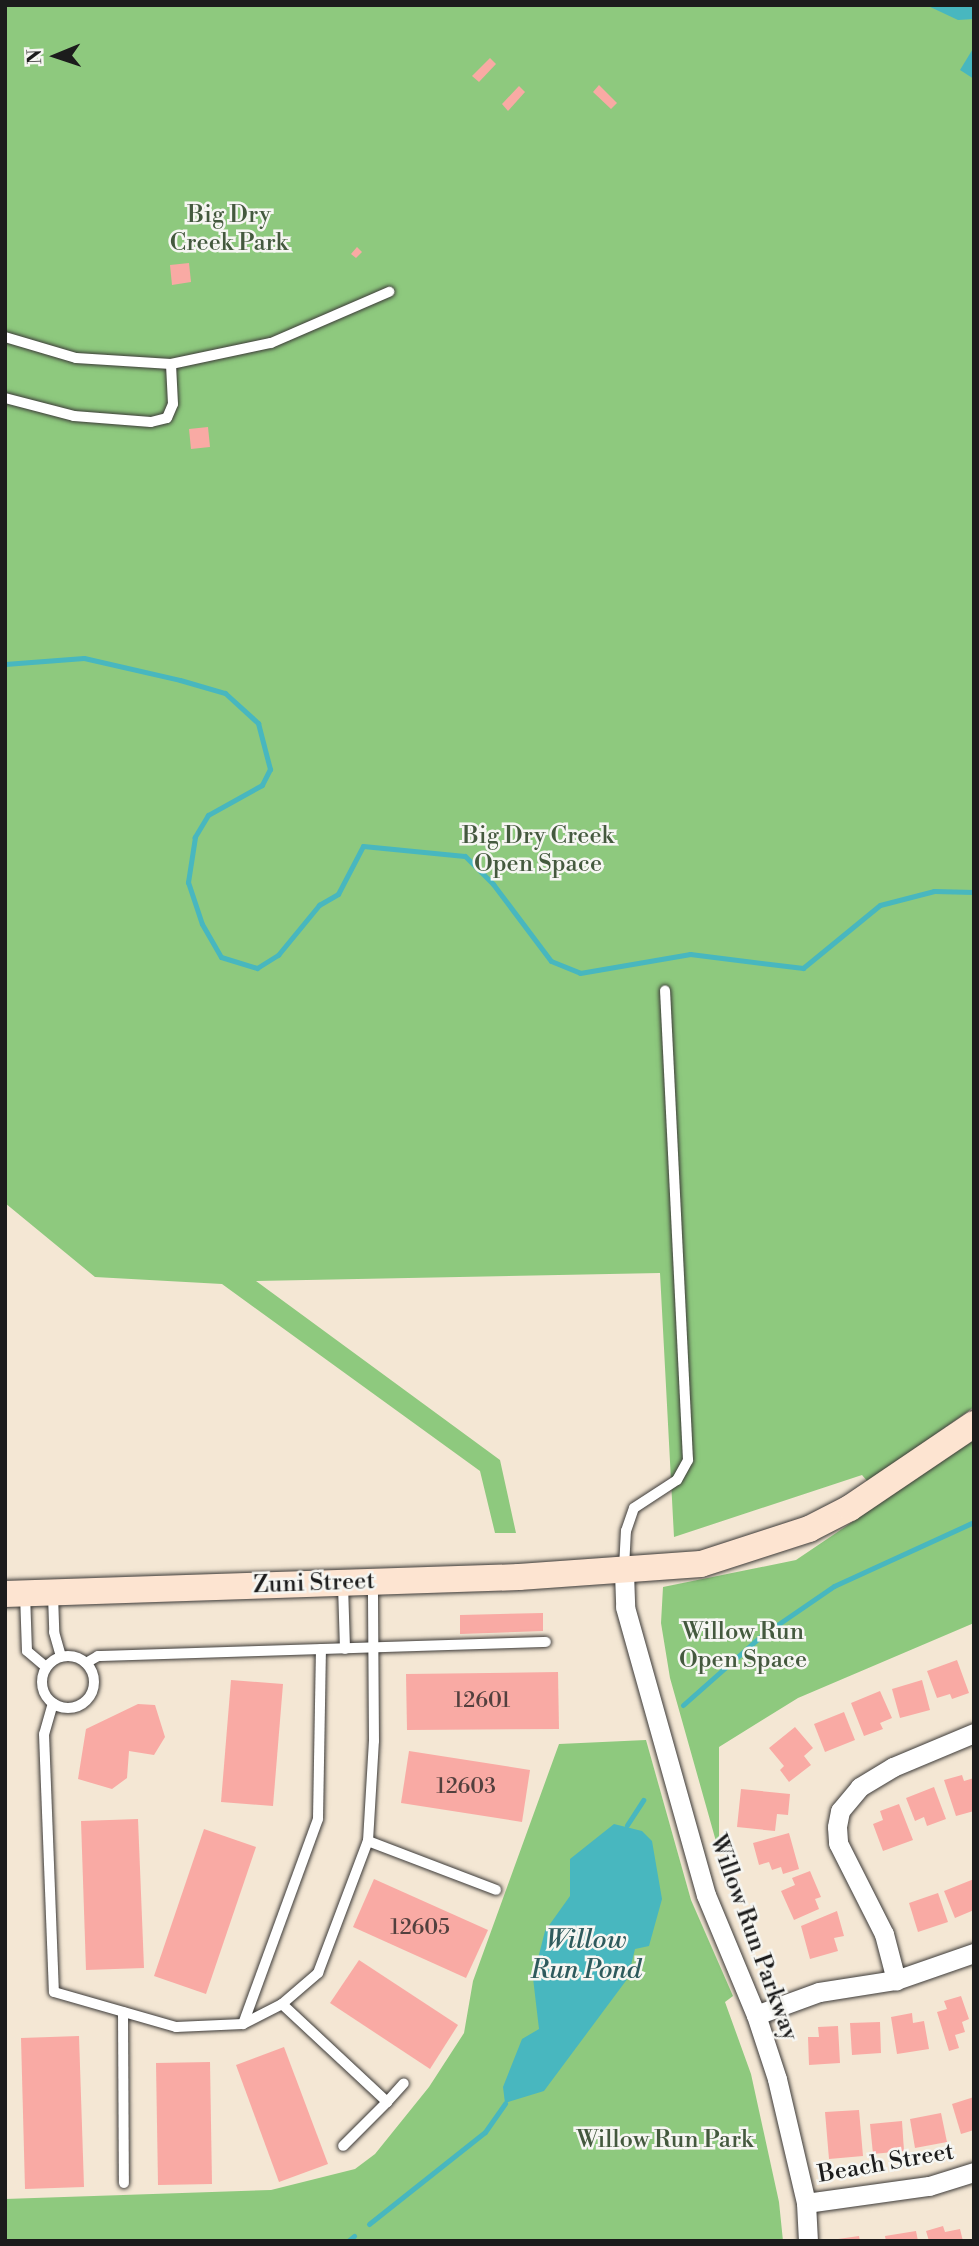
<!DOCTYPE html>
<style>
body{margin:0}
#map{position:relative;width:979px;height:2246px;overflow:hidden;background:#f4e7d4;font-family:"Libre Bodoni",serif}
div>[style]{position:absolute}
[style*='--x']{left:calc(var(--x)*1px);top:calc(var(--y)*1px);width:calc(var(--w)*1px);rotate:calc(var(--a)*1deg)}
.green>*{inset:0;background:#8ec97e}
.water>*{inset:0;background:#48b7bf}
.stream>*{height:5px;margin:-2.5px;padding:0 2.5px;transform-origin:2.5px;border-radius:2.5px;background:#48b7bf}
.building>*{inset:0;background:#f9aaa4}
.roads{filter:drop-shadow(0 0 2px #3c3a38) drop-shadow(0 0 2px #3c3a38)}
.lane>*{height:10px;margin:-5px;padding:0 5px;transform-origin:5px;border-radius:5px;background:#fff}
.lane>.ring{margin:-5px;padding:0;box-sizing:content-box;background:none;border:10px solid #fff;border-radius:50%}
.street>*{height:19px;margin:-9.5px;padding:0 9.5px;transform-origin:9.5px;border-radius:9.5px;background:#fff}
.secondary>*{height:26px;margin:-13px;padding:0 13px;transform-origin:13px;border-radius:13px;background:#fde4d1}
span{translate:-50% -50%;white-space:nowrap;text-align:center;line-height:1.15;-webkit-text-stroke:5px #f6f6f2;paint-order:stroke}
.number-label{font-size:21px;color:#53403e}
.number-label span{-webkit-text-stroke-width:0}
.park-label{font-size:24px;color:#44593e}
.street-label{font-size:24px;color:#1c1c1c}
.water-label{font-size:26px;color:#2e5a5d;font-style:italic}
.frame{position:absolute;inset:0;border:7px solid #1c1c1c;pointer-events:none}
.north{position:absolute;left:21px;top:21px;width:70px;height:70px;-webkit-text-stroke:5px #f6f6f2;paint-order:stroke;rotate:268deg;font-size:19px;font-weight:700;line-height:28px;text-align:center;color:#1c1c1c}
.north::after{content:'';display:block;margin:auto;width:24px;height:32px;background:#1c1c1c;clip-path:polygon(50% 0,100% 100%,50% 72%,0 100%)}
</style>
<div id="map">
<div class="green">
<div style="clip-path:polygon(5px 5px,974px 5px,974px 1407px,868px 1482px,862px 1475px,674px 1537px,660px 1273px,256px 1281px,500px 1460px,516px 1533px,495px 1533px,480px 1471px,222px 1284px,95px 1277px,5px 1203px)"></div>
<div style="clip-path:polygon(974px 1440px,974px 1623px,798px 1698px,719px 1747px,719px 1852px,670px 1678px,661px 1623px,663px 1587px,796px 1560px)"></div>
<div style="clip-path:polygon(646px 1740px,691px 1900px,733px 1996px,725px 2002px,751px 2074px,779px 2202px,783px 2241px,5px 2241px,5px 2199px,271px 2190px,355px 2169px,375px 2154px,429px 2087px,464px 2033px,473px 1981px,559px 1744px)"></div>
</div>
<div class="water">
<div style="clip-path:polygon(926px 5px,974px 5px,974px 19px,958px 20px)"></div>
<div style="clip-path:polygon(974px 47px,974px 79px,960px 70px)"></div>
<div style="clip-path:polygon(614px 1824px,642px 1831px,652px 1841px,662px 1899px,649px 1946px,635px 1949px,628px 1978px,544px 2091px,505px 2103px,503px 2087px,522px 2039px,539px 2029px,533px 1978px,545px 1931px,570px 1896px,570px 1859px)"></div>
</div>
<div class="stream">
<div style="--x:5;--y:664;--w:79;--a:-4.3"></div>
<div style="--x:84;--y:658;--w:98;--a:12.9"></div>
<div style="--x:180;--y:680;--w:47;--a:16.1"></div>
<div style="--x:225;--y:693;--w:45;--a:42.3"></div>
<div style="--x:258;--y:723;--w:48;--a:75.4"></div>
<div style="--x:270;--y:769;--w:18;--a:117"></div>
<div style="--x:262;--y:785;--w:62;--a:150.9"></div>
<div style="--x:208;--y:815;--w:26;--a:121"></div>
<div style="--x:195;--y:837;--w:46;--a:98.8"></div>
<div style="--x:188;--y:882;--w:44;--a:71.6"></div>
<div style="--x:202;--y:924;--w:38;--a:60"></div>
<div style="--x:221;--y:957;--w:38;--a:17"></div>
<div style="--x:257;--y:968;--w:25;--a:-32"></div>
<div style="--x:278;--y:955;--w:65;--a:-50.6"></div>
<div style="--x:319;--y:905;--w:22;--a:-30"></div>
<div style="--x:338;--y:894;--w:54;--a:-62.5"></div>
<div style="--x:363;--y:846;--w:102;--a:5.6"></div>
<div style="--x:465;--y:856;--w:40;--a:45"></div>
<div style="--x:493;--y:884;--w:96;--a:53"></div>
<div style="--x:551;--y:961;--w:31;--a:22"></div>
<div style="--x:580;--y:973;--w:112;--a:-9.8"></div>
<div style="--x:690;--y:954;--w:114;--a:7.1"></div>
<div style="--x:803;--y:968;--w:99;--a:-39.3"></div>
<div style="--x:880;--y:905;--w:56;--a:-14.5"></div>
<div style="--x:934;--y:891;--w:40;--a:1.4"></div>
<div style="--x:683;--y:1705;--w:104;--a:-41.5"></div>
<div style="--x:761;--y:1636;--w:88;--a:-34.4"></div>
<div style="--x:834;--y:1586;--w:154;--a:-24.6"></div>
<div style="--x:627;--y:1825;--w:30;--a:-57"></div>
<div style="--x:369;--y:2224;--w:148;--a:-38.4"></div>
<div style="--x:485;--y:2132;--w:35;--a:-55"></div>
<div style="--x:348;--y:2241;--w:8;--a:-40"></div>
</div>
<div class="building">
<div style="clip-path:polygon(490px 58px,496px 64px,479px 82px,472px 76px)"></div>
<div style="clip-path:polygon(599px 85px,617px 103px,611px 109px,593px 92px)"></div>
<div style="clip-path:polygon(519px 86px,525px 92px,508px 111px,502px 104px)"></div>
<div style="clip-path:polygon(357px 247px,362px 252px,356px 258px,351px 254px)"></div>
<div style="clip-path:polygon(189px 263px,191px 282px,172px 285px,170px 265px)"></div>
<div style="clip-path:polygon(208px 427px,210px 447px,191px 449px,189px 429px)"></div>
<div style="clip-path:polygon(543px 1613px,543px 1631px,460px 1634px,460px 1615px)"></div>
<div style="clip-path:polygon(957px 1660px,969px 1693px,952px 1699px,950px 1694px,937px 1698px,927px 1671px)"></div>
<div style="clip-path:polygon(558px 1672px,559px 1729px,407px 1730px,406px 1674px)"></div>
<div style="clip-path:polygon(231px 1680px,283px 1684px,273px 1806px,221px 1802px)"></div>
<div style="clip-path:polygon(922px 1680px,930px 1710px,900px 1718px,892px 1689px)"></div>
<div style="clip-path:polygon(880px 1691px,892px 1718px,880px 1723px,883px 1729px,864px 1736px,851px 1703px)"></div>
<div style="clip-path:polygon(138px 1704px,155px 1705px,165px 1737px,154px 1755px,129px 1751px,127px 1778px,112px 1789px,78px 1779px,86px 1729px)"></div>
<div style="clip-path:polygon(844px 1712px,855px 1740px,825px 1752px,814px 1724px)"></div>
<div style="clip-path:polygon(795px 1727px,813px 1748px,804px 1756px,811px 1765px,789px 1782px,780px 1770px,784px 1766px,769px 1748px)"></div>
<div style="clip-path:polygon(409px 1751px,530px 1770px,522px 1822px,401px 1803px)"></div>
<div style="clip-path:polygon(962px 1775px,964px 1781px,974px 1778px,974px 1811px,956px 1816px,944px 1780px)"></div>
<div style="clip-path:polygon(934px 1787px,946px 1819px,927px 1826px,924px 1817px,915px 1821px,906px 1798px)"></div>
<div style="clip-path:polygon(741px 1789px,790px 1794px,788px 1815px,777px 1814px,775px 1831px,737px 1827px)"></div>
<div style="clip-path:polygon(899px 1804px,913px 1840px,883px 1851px,873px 1824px,883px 1820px,880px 1811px)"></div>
<div style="clip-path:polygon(138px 1819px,144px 1968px,86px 1970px,81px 1821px)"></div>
<div style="clip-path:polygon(204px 1829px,256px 1847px,206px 1994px,154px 1976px)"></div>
<div style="clip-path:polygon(789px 1833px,799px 1869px,783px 1874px,781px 1867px,772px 1870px,769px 1862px,759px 1865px,753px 1843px)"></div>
<div style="clip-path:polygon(810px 1871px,821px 1897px,815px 1899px,819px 1909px,794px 1920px,781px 1891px,795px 1885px,792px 1878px)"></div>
<div style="clip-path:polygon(374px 1879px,488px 1930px,466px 1978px,353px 1927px)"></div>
<div style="clip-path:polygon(974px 1879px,974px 1910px,955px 1918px,944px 1891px)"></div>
<div style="clip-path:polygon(938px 1893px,948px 1922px,918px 1932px,909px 1903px)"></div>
<div style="clip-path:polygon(837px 1911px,844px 1936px,834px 1938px,838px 1951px,810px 1959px,801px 1926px)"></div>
<div style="clip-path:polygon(359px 1960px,458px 2025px,430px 2069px,330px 2003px)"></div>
<div style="clip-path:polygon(961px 1996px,969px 2019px,962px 2022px,965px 2032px,955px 2035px,959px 2048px,949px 2051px,937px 2012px,947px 2009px,944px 2001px)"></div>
<div style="clip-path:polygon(912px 2013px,913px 2023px,924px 2021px,929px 2049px,897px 2054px,891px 2017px)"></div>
<div style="clip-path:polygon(880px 2022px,881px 2053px,852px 2055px,850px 2023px)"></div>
<div style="clip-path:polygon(838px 2026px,840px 2063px,809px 2065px,808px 2037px,819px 2037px,818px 2027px)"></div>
<div style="clip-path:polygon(79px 2036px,84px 2187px,25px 2189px,21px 2038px)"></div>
<div style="clip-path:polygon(284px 2047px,328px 2164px,279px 2182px,236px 2065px)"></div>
<div style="clip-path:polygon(210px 2062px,212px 2184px,158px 2185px,156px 2063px)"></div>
<div style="clip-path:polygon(974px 2097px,974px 2130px,961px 2134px,952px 2104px)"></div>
<div style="clip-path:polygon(859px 2110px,863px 2156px,829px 2159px,825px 2112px)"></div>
<div style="clip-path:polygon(941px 2113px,947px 2142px,915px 2148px,910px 2119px)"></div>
<div style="clip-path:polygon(902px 2121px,904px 2151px,873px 2154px,870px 2124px)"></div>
<div style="clip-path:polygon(943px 2226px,945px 2232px,960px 2229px,963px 2241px,929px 2241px,926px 2231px)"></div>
<div style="clip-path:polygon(916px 2231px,918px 2241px,886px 2241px,885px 2236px)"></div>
<div style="clip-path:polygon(859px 2236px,860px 2241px,839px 2241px,838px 2239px)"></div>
</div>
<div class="roads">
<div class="lane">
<div style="--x:5;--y:337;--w:74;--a:16.5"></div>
<div style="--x:76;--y:358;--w:95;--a:3.6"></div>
<div style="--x:171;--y:364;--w:102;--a:-11.9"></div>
<div style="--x:271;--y:343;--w:129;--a:-23.4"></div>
<div style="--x:5;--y:398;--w:71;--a:14.6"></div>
<div style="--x:74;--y:416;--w:77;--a:4.5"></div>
<div style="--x:151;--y:422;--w:16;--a:-14"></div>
<div style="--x:167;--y:418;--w:15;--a:-67"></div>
<div style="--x:173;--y:404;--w:40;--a:-92.9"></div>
<div style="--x:624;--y:1568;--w:37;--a:-87"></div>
<div style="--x:626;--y:1531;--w:24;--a:-71"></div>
<div style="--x:634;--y:1508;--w:51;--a:-33.1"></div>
<div style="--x:677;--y:1480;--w:23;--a:-61"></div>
<div style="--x:688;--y:1460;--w:470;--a:-92.8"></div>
<div style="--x:343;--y:1585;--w:64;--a:88.2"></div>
<div style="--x:25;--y:1594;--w:57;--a:88"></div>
<div style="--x:27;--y:1651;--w:25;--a:40"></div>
<div style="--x:53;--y:1595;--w:37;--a:88"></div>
<div style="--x:54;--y:1632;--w:25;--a:74"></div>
<div class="ring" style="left:42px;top:1656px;width:42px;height:42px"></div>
<div style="--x:86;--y:1663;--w:14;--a:-30"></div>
<div style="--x:98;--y:1656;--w:448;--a:-1.8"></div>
<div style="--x:53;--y:1703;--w:32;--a:106"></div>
<div style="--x:44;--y:1734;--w:258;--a:87.8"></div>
<div style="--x:54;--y:1992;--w:127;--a:16"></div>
<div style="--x:176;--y:2027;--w:67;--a:-2.6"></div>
<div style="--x:243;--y:2024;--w:44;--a:-27.1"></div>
<div style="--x:282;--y:2004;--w:48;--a:-40.7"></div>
<div style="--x:318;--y:1973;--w:141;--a:-69.3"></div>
<div style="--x:368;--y:1841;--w:100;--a:-86.6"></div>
<div style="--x:374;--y:1741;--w:156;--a:-90.4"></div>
<div style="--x:368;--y:1841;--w:137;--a:20.9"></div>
<div style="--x:282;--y:2004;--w:144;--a:43"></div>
<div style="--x:387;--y:2102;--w:62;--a:135"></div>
<div style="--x:123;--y:2012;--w:171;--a:89.7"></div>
<div style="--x:243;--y:2024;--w:218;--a:-69.9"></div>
<div style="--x:318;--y:1819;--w:170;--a:-89"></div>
<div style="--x:387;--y:2102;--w:25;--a:-48"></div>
</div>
<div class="street">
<div style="--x:624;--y:1572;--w:35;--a:88"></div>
<div style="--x:625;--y:1607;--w:299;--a:74.3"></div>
<div style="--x:706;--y:1895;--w:130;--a:67.4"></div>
<div style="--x:756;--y:2015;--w:67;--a:71.8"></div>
<div style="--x:777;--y:2079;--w:127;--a:76.8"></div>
<div style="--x:806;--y:2203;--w:38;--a:87"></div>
<div style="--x:974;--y:1733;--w:88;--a:157.2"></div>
<div style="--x:893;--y:1767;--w:39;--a:149"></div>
<div style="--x:860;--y:1787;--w:31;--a:130"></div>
<div style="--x:840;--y:1811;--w:16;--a:101"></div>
<div style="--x:837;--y:1827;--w:16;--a:86"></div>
<div style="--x:838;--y:1843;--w:102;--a:63.2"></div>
<div style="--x:884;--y:1934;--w:48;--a:75.4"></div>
<div style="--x:896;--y:1980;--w:83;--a:-19.1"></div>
<div style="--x:756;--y:2015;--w:67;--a:-20.1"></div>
<div style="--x:819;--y:1992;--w:78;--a:-8.9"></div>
<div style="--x:806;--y:2203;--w:124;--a:-7.9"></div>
<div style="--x:929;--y:2186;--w:47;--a:-17.3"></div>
</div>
<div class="secondary">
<div style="--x:5;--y:1594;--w:514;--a:-1.89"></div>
<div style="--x:519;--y:1577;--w:182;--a:-4.1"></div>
<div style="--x:701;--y:1564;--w:114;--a:-18"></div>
<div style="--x:809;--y:1529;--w:46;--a:-27.1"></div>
<div style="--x:850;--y:1508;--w:150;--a:-34.1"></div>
</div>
</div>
<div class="number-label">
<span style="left:482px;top:1701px">12601</span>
<span style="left:466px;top:1787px">12603</span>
<span style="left:420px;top:1928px">12605</span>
</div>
<div class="park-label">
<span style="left:229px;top:230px">Big Dry<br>Creek Park</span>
<span style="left:538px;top:851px">Big Dry Creek<br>Open Space</span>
<span style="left:743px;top:1647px">Willow Run<br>Open Space</span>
<span style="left:665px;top:2141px">Willow Run Park</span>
</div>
<div class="street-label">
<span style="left:314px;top:1584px;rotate:-2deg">Zuni Street</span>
<span style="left:753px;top:1938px;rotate:70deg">Willow Run Parkway</span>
<span style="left:886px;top:2164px;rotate:-10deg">Beach Street</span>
</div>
<div class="water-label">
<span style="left:586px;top:1956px">Willow<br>Run Pond</span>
</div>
<div class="frame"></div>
<div class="north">N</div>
</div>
